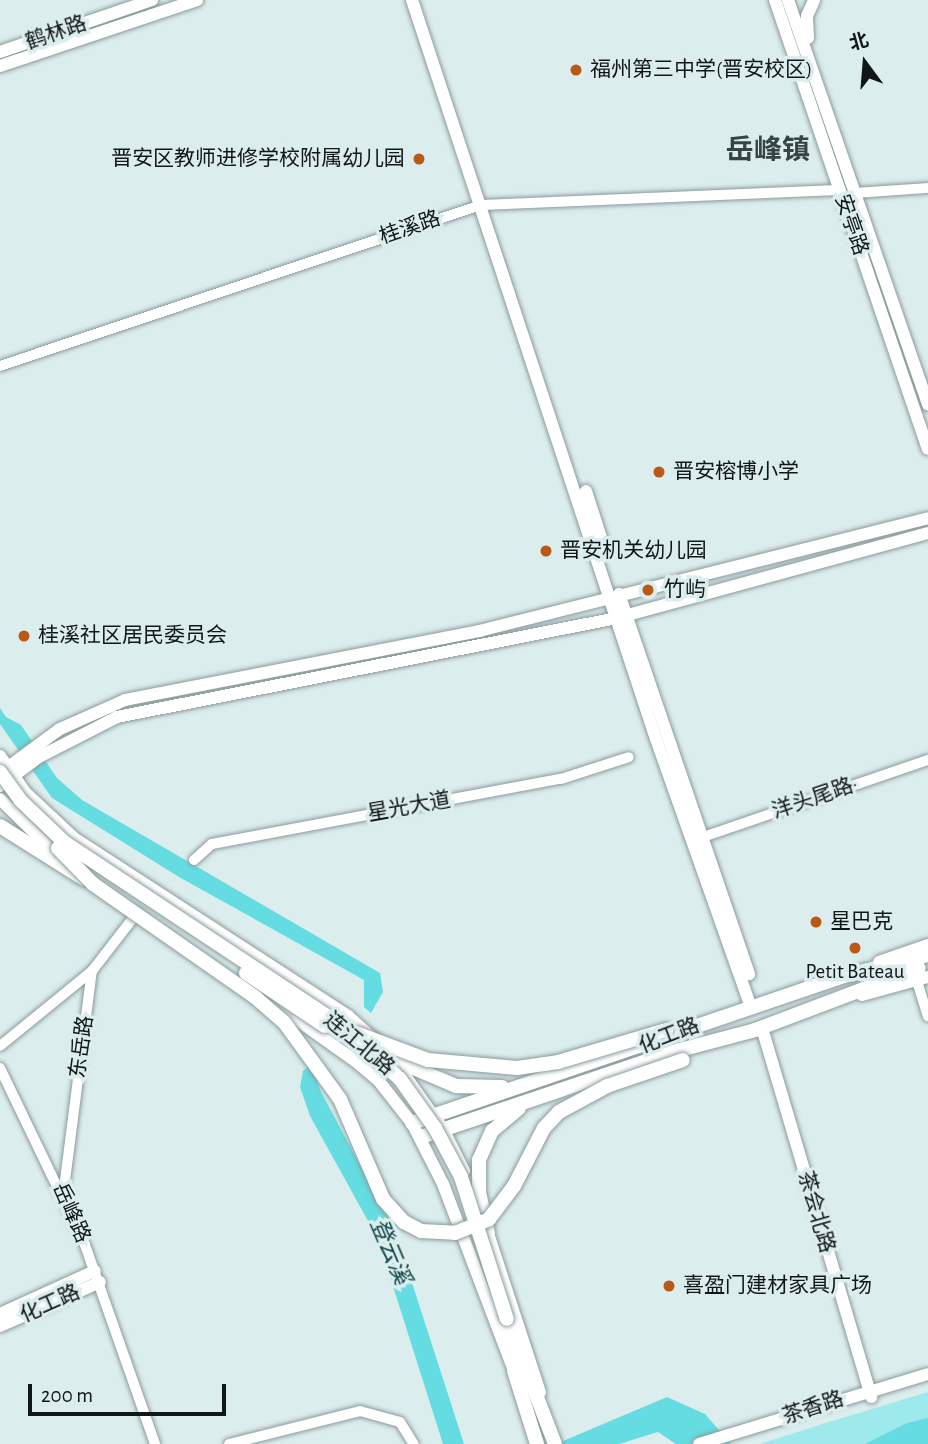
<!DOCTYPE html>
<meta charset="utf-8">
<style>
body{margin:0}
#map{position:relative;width:928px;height:1444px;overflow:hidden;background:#dceded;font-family:"Alegreya Sans","Noto Sans SC",sans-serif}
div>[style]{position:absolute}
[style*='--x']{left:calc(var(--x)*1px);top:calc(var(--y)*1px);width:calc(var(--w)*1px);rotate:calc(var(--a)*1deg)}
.green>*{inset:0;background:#9ee9ec}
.water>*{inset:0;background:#64dce2}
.roads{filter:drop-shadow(0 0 2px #8b9b9c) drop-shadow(0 0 2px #8b9b9c)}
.minor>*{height:10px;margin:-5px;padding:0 5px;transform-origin:5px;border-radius:5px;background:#fff}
.major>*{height:12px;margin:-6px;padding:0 6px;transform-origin:6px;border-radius:6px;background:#fff}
.highway>*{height:14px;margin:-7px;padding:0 7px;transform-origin:7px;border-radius:7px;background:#fff}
.bridges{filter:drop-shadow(0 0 2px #8b9b9c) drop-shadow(0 0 2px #8b9b9c)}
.highway-bridge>*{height:14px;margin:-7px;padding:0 7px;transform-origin:7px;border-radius:7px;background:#fff}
.dots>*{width:19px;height:19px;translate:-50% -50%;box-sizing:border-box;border:4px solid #dceded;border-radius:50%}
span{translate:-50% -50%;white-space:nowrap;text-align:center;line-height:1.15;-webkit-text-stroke:7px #dceded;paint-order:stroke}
.street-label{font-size:21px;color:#111617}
.poi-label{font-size:21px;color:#111617}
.left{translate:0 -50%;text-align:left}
.right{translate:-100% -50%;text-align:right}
.water-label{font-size:23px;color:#0e4648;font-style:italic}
.district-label{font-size:28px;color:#364445;font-weight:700}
.north{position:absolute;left:830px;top:28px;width:70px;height:70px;-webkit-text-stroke:5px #dceded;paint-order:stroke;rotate:344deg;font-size:19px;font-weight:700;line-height:28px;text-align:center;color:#111617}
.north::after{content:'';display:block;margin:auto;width:24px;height:32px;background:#111617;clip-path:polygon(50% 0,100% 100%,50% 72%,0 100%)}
.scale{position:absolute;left:28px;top:1384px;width:198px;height:32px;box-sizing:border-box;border:4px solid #111617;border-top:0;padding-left:9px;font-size:21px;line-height:24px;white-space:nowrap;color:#111617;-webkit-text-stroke:5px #dceded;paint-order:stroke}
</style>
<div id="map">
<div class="green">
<div style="clip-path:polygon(928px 1392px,928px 1444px,760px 1444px,829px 1422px)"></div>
</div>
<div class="water">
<div style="clip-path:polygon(0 708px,6px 717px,21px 725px,57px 778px,82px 800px,380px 973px,383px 992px,371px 1013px,364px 1007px,364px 980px,179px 877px,52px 798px,0 724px)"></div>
<div style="clip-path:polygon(311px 1064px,321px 1092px,395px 1230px,464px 1444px,443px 1444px,378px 1239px,310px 1116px,300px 1087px,303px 1071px)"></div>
<div style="clip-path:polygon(667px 1397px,705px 1414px,731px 1444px,676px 1444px,658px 1432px,619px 1444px,556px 1444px)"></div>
<div style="clip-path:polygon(928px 1418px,928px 1444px,865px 1444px,907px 1423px)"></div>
</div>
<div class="roads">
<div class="minor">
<div style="--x:856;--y:193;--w:72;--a:-4"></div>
<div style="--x:0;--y:366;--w:507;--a:-18.51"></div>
<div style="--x:481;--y:205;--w:358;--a:-2.4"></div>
<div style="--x:703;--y:837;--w:238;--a:-18.9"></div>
<div style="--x:194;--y:860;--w:24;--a:-42"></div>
<div style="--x:212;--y:844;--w:355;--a:-10.6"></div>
<div style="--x:561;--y:779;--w:71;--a:-17.9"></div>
<div style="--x:917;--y:981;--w:37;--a:73"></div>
<div style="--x:0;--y:1046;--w:119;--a:-39.2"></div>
<div style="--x:0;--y:1068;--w:196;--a:64.3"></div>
<div style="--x:85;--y:1245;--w:211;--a:70.6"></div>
<div style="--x:63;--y:1196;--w:227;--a:-82.7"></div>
<div style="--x:92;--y:971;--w:73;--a:-52.2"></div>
<div style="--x:229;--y:1444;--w:135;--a:-14.1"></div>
<div style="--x:360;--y:1411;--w:41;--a:15.4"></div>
<div style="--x:400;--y:1422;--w:26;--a:58"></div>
</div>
<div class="major">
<div style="--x:412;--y:0;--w:778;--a:71.73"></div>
<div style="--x:656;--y:739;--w:284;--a:70.5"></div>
<div style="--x:775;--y:0;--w:474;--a:71.2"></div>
<div style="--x:788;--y:0;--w:428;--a:70.9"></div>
<div style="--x:808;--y:38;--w:22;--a:-93"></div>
<div style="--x:807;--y:16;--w:17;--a:-66"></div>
<div style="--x:0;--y:52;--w:161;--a:-18.9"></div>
<div style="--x:0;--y:66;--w:208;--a:-18.5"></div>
<div style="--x:586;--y:491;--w:62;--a:72.1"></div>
<div style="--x:619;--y:594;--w:402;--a:71.1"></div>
<div style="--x:0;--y:756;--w:44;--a:55.2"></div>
<div style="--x:25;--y:792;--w:67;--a:43.2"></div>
<div style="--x:74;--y:838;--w:327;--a:33"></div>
<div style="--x:348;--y:1016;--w:38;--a:42"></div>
<div style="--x:0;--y:773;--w:74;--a:-36.3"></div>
<div style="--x:60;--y:729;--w:71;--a:-24"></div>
<div style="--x:125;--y:700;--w:361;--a:-11"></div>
<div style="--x:479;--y:631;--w:463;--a:-14.1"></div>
<div style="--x:0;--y:786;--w:49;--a:-36.6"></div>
<div style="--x:39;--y:757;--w:88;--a:-27.1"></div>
<div style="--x:117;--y:717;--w:510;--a:-11.2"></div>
<div style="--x:617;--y:618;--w:322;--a:-15.3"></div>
<div style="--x:0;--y:799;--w:80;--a:44.5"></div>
<div style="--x:879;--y:962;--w:52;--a:-19.1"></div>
<div style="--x:254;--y:989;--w:123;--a:35.4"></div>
<div style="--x:354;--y:1060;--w:31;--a:40"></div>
<div style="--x:378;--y:1080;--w:55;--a:51.7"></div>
<div style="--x:412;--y:1123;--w:68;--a:63.1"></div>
<div style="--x:443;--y:1184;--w:205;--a:69.2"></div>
<div style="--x:862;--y:995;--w:68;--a:-15.3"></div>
<div style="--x:762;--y:1028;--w:385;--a:73.5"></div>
<div style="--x:406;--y:1077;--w:64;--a:54.6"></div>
<div style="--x:443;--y:1129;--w:47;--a:63.4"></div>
<div style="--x:485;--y:1224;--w:177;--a:71.9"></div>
<div style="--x:0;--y:1314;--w:104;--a:-24.4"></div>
<div style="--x:0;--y:1326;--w:109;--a:-23.7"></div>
<div style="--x:699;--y:1444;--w:239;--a:-17"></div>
</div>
<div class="highway">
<div style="--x:0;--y:826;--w:99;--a:32.2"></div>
<div style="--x:388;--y:1057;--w:74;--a:23.1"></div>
<div style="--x:456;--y:1086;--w:46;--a:1.2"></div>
<div style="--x:412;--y:1123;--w:456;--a:-18.8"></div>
<div style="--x:844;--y:976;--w:87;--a:-14"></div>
<div style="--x:421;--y:1137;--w:273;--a:-18.6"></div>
<div style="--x:680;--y:1050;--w:78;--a:-14.9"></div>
<div style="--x:755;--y:1030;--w:175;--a:-20.7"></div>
<div style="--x:488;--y:1233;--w:42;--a:-102.4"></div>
<div style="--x:479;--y:1192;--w:32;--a:-90"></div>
<div style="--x:479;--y:1160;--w:32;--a:-66"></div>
<div style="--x:492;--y:1131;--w:35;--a:-40"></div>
<div style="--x:507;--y:1319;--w:134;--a:69"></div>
<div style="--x:514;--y:1371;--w:77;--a:72.5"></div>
</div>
</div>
<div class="bridges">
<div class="highway-bridge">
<div style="--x:0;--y:772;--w:34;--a:54"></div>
<div style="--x:20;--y:800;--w:61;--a:43.7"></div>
<div style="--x:64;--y:842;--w:335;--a:33.5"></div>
<div style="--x:343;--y:1027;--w:77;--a:42.4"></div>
<div style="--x:400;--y:1079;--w:60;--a:54.5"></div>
<div style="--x:435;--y:1128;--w:55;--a:62"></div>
<div style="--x:461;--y:1177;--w:149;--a:72.1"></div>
<div style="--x:58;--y:848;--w:50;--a:45.8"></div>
<div style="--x:93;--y:884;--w:198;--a:34.9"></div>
<div style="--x:255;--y:997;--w:38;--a:41"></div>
<div style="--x:284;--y:1022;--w:95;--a:54"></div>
<div style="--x:340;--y:1099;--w:109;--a:66.7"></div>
<div style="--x:383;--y:1199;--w:31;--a:48"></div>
<div style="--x:404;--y:1222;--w:19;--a:28"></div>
<div style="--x:421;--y:1231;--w:34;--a:3"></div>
<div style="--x:455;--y:1233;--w:37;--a:-22"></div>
<div style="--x:489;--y:1219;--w:41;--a:-52.9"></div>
<div style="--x:514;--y:1186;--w:65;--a:-62.7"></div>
<div style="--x:544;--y:1128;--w:22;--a:-47"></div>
<div style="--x:559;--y:1112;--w:55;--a:-28.4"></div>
<div style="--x:607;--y:1086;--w:80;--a:-18.9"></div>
<div style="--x:246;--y:973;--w:95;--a:33.9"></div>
<div style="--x:356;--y:1033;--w:77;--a:20.6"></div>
<div style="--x:428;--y:1060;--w:89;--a:5.1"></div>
<div style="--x:517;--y:1068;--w:41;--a:-8.3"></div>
<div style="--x:558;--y:1062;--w:113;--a:-16.5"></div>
</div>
</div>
<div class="dots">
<div style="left:576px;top:70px;background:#b95916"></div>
<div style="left:419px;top:159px;background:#b95916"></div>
<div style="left:659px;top:472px;background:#b95916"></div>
<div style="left:546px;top:551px;background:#b95916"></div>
<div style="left:648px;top:590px;background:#b95916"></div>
<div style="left:24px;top:636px;background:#b95916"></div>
<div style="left:816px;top:922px;background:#b95916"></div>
<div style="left:855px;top:948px;background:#b95916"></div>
<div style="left:669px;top:1286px;background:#b95916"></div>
</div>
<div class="street-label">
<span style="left:56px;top:33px;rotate:-19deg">鹤林路</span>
<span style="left:851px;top:225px;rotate:71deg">安亭路</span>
<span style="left:410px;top:228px;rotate:-19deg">桂溪路</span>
<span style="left:815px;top:798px;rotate:-19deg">洋头尾路·</span>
<span style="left:409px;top:807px;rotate:-10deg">星光大道</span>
<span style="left:669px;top:1036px;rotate:-21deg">化工路</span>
<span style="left:359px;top:1044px;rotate:40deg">连江北路</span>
<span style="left:82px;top:1047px;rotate:-82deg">东岳路</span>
<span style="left:816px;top:1212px;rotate:74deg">茶会北路</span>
<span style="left:71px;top:1213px;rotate:66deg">岳峰路</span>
<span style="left:50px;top:1304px;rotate:-24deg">化工路</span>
<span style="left:813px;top:1408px;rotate:-18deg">茶香路</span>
</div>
<div class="poi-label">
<span class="left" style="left:590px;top:70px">福州第三中学(晋安校区)</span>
<span class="right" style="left:405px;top:159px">晋安区教师进修学校附属幼儿园</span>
<span class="left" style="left:673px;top:472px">晋安榕博小学</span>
<span class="left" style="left:560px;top:551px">晋安机关幼儿园</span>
<span class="left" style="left:664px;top:590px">竹屿</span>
<span class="left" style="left:38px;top:636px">桂溪社区居民委员会</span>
<span class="left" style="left:830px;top:922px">星巴克</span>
<span style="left:855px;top:972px">Petit Bateau</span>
<span class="left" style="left:683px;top:1286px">喜盈门建材家具广场</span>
</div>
<div class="water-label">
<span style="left:389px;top:1252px;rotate:67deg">登云溪</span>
</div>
<div class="district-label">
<span style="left:768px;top:151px">岳峰镇</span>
</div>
<div class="north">北</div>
<div class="scale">200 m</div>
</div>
